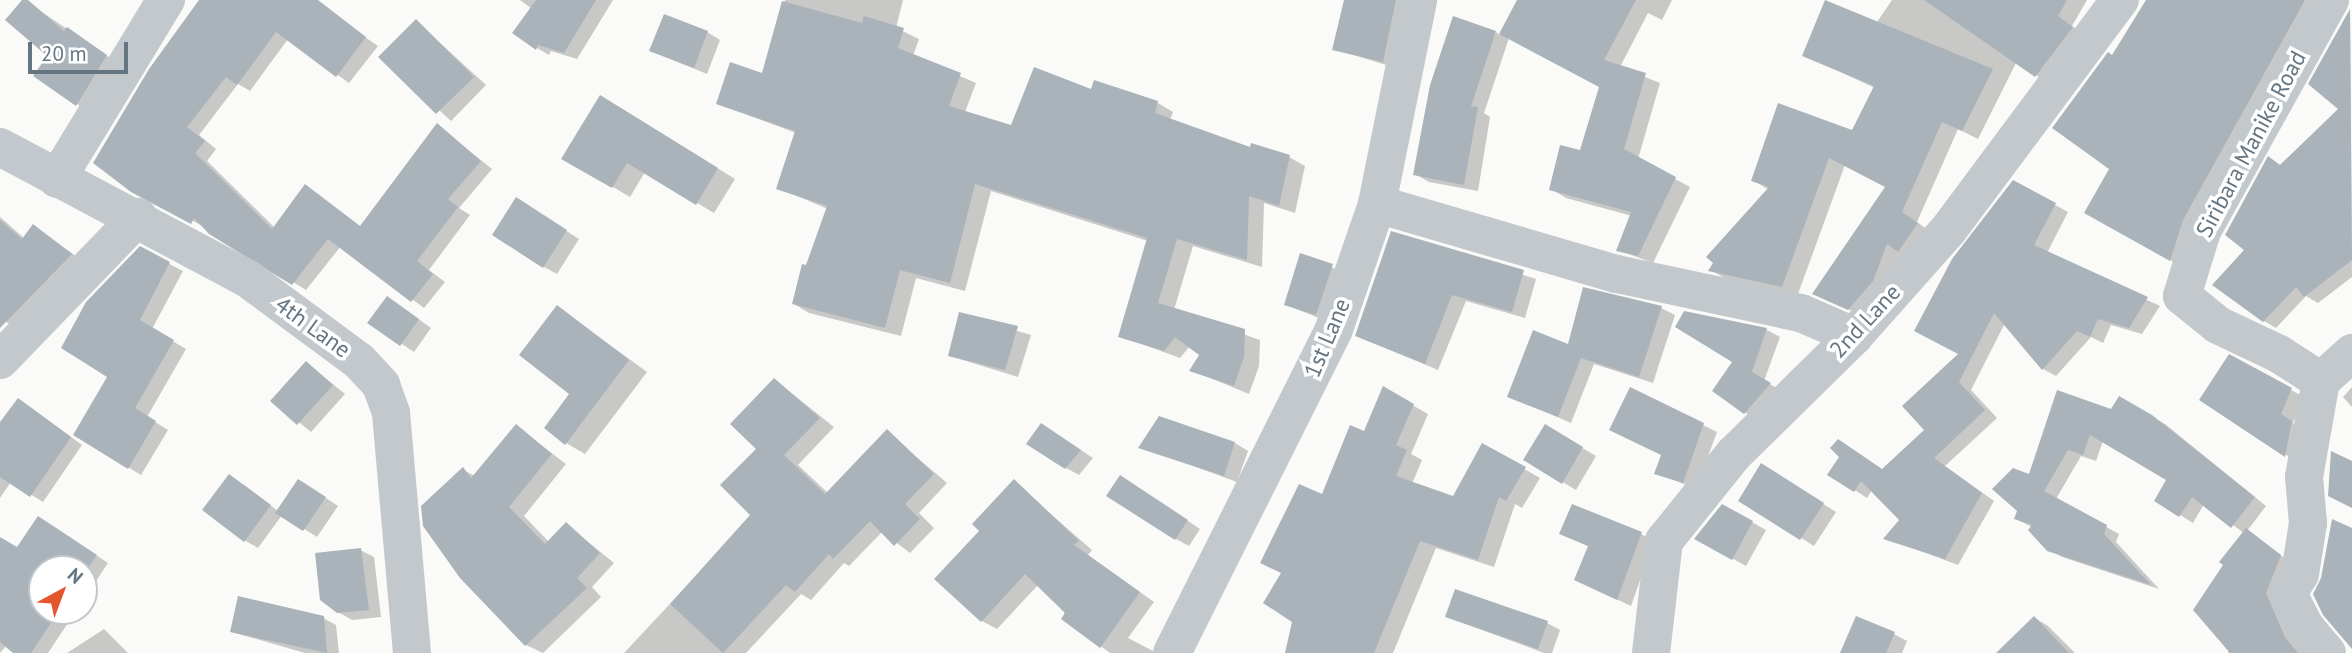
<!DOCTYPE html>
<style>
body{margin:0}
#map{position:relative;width:2352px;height:653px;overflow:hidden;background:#fafaf8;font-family:"PT Sans",sans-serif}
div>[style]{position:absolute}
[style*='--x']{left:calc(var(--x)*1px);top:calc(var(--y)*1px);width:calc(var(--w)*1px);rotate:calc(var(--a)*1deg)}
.shadow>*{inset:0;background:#0003}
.building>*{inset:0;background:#aab3b9}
.minor>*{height:38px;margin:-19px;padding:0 19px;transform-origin:19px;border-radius:19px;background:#c3c8cc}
span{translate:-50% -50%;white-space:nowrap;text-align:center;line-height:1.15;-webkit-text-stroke:7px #fff;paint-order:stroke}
.street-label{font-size:23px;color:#657683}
.north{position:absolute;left:28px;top:555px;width:70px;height:70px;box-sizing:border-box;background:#fff;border:2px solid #c1c8cd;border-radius:50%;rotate:41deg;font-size:19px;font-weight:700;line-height:28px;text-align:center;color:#657683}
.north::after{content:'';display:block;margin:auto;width:24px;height:32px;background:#e4572e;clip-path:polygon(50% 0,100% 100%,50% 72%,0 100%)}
.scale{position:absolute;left:28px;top:42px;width:100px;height:32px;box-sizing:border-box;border:4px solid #657683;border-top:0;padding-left:9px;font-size:21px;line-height:24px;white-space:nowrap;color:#657683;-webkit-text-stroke:5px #fff;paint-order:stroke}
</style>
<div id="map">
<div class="shadow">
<div style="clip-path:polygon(24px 0,119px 64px,90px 112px,77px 104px)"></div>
<div style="clip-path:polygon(230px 0,311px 0,378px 46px,349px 83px,288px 39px,250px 91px,238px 84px,199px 135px,216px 149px,207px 161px,275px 228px,306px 187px,361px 227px,437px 125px,492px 169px,459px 208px,470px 215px,429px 270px,445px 282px,424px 308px,341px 246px,306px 290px,205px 227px,146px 198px)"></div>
<div style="clip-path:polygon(520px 0,613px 0,577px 59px,551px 51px,549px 55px,537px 48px,532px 9px)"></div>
<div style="clip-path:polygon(785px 0,903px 0,896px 28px,919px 39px,913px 56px,976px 83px,965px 112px,1012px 127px,1092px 92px,1096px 82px,1158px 103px,1173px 112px,1170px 120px,1251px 149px,1289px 157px,1305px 166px,1295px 213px,1264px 203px,1262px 267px,1193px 246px,1174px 310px,1260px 340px,1259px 366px,1249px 394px,1191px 370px,1201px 355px,1190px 346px,1180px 358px,1120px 336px,1148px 241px,991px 191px,965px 291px,916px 278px,901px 336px,809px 313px,794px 304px,828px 209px,778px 188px,796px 133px,718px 104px,763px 75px)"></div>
<div style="clip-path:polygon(1346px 0,1412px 0,1396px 68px,1334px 49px)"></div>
<div style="clip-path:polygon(1519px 0,1672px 0,1662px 20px,1648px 13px,1620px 67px,1660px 83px,1638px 159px,1690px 187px,1653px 263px,1618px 250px,1632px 216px,1566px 198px,1551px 189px,1581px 152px,1600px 87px,1509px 38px,1484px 113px,1490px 117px,1478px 191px,1429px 182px,1415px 174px,1496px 32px,1500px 35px)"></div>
<div style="clip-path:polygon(1892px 0,2087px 0,2072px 26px,2087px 37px,2052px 85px,2016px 63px,1978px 139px,1958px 129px,1917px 222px,1932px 233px,1865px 317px,1814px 293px,1887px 187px,1845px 165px,1798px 294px,1726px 279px,1711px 270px,1769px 190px,1753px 180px,1853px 132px,1875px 88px,1804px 55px,1877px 22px)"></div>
<div style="clip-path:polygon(2148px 0,2323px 0,2184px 268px,2087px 213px,2112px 168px,2113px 57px)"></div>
<div style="clip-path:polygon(2350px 12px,2352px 277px,2318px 303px,2306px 296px,2276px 328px,2264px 321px,2247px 250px,2269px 159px,2280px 165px,2341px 108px,2310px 84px)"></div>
<div style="clip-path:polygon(416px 21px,486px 85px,451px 121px,381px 57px)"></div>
<div style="clip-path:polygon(707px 32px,720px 40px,707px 74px,651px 51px)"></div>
<div style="clip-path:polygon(619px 107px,735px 179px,714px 213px,645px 172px,630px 197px,564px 158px)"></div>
<div style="clip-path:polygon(2013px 182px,2068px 212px,2047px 253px,2160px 306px,2142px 334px,2111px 325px,2103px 343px,2091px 337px,2056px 376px,2043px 369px,2005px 323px,1971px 390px,1997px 418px,1945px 466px,1994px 501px,1958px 565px,1886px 538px,1901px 520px,1872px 490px,1867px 498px,1830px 474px,1883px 471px,1926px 430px,1960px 354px)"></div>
<div style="clip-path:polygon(529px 207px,579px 239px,557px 274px,544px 267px)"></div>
<div style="clip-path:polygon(0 217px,24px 238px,34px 226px,87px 264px,22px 332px,0 318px)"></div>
<div style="clip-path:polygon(1392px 233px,1536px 279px,1525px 318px,1466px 301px,1438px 370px,1357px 336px)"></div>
<div style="clip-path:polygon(140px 249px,183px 271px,152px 329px,186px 349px,147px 417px,168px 430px,141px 475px,75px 435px,110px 376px)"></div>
<div style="clip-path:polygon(1301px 255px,1346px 273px,1329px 322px,1286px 305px)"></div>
<div style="clip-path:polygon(400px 306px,431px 328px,414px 352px,370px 323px)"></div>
<div style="clip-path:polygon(558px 307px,647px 372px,585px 454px,566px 443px,572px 394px)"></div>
<div style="clip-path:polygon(1661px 308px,1675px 315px,1653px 383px,1594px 364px,1571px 423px,1509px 396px,1569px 346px)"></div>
<div style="clip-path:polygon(1685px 313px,1767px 330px,1780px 337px,1764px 381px,1783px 391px,1758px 420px,1744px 412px,1735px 362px)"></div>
<div style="clip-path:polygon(960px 314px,1031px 335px,1018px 377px,950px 356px)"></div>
<div style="clip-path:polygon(307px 363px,345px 394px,311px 432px,273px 401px)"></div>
<div style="clip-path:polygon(775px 380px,834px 427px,798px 465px,828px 493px,887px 432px,947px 483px,919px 513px,934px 528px,910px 553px,882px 532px,849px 566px,844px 563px,811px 600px,801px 594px,746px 653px,624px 653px,753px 515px,759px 449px)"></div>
<div style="clip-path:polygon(2352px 387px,2352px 407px,2343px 397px)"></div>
<div style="clip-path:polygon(1384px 389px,1428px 414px,1411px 454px,1422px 460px,1412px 484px,1454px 498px,1483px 445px,1540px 478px,1522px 508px,1515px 504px,1494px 567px,1436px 548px,1393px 653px,1287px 653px,1323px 496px,1365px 434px)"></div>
<div style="clip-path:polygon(1630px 389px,1717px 432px,1696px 489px,1657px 473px,1663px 455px)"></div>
<div style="clip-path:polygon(2291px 390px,2304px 397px,2293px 423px,2304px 430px,2299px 463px,2201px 400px)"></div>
<div style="clip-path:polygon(2119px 398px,2165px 424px,2266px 506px,2247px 531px,2293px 564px,2304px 653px,2228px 653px,2244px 533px,2204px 504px,2193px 523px,2156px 500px,2169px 479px,2103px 441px,2096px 461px,2081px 456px,2056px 499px,2119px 534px,2116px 542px,2159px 589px,2062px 557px,2049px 549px,2032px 527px,2016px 519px,2030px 476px,2112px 411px)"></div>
<div style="clip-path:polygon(30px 407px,82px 445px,43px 502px,11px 482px,0 498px,0 424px)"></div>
<div style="clip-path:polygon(516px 426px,566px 464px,524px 516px,549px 542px,566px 524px,614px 563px,592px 587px,601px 597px,543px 653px,526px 645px,461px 577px,463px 470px,475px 476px)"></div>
<div style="clip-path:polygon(1545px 426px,1596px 456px,1576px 490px,1526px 460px)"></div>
<div style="clip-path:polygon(1055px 433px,1093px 458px,1079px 475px,1066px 468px)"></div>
<div style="clip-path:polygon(1235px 443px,1248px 451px,1237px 482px,1141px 447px)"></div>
<div style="clip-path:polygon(1775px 473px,1836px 512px,1814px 546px,1740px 500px)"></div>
<div style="clip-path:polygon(1014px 482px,1092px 550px,1088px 555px,1154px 602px,1128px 638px,1157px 653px,1110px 653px,1063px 618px,1065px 611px,1038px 585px,997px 629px,982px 621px,981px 531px)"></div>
<div style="clip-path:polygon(243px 484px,278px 511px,311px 488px,338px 506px,317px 537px,282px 515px,258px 548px,244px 540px)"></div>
<div style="clip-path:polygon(1134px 485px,1200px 529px,1189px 546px,1176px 539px)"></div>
<div style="clip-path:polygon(1723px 506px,1766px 530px,1746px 566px,1696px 539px)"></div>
<div style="clip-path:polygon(51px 525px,108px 563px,84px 599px,84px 569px,42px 569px,42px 611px,76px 611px,48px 653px,16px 653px,7px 645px,0 653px,0 538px,18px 549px)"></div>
<div style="clip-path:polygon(1561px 533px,1641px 534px,1654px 541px,1631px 606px,1576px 580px,1590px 547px)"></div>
<div style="clip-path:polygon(360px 550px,374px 557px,381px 617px,352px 620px,338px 612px)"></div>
<div style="clip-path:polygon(1447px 617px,1547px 623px,1560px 630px,1552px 653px,1544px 653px)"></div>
<div style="clip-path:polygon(323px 618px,336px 625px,339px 653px,305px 653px,232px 632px)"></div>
<div style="clip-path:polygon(2035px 618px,2048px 626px,2075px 653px,2004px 653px)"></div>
<div style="clip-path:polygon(104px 629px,128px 653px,67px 653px)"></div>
<div style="clip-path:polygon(1894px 634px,1907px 641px,1902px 653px,1842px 653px)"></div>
</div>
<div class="building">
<div style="clip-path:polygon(22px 0,28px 0,64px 31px,67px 27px,107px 55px,76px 106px,33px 76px,47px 56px,5px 20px)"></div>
<div style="clip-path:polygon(199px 0,318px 0,366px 37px,336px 77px,276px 32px,237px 85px,226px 77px,187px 127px,205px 141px,195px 153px,272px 229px,305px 184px,360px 226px,437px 123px,481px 161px,448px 199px,458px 207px,417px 261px,433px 274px,411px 302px,328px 239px,292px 285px,209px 234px,194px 218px,191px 224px,131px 192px,93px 163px,149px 69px)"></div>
<div style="clip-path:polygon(536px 0,596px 0,564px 53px,538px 45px,536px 50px,512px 33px)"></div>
<div style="clip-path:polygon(1344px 0,1396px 0,1383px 62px,1332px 50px)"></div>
<div style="clip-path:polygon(1517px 0,1636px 0,1604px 60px,1646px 73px,1624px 149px,1676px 177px,1638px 256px,1616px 251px,1631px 212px,1549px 190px,1560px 145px,1580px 150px,1599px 87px,1499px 34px)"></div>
<div style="clip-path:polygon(1825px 0,1993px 69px,1962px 131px,1942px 122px,1902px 212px,1918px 223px,1898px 252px,1887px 244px,1873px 281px,1848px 310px,1812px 294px,1885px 187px,1829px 158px,1782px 287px,1708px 271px,1713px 263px,1706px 257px,1769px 187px,1751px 181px,1778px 103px,1852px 130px,1874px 86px,1802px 56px)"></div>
<div style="clip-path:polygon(1924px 0,2067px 0,2058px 16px,2073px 27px,2035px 77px)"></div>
<div style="clip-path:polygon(2146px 0,2305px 0,2183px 220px,2170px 261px,2084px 213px,2109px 169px,2052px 128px,2108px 52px,2112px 55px)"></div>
<div style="clip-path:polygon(782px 1px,862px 23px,864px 16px,904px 28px,898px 48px,961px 73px,949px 106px,1011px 125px,1034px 67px,1091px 89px,1094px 80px,1158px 101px,1155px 113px,1250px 147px,1251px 143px,1290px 155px,1279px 206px,1249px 196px,1247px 260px,1177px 239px,1158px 303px,1245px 329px,1244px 357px,1234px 386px,1189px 371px,1199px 355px,1175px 337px,1164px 351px,1118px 337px,1147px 238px,975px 184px,950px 283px,900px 270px,885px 328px,792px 304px,802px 264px,806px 265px,827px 206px,776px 189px,795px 131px,716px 104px,730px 62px,762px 73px)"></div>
<div style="clip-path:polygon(2350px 9px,2352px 260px,2304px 297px,2296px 287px,2263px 322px,2212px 285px,2244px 250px,2225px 235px,2268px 156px,2280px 165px,2338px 109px,2308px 84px)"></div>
<div style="clip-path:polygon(664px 14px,708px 31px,694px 68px,649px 51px)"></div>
<div style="clip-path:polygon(1453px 16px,1496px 31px,1471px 106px,1478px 107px,1464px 185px,1413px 175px,1430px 85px)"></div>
<div style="clip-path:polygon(416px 19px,474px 77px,436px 114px,378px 57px)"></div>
<div style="clip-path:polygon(600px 95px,718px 168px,696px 205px,627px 163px,612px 188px,561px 159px)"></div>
<div style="clip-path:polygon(2013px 180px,2056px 203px,2034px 245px,2148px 297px,2129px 328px,2098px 319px,2090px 337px,2077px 331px,2042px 370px,1994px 313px,1959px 382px,1985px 410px,1934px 458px,1982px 493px,1945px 559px,1883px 539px,1899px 520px,1861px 481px,1854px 492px,1827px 475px,1839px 457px,1830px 448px,1838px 439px,1882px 469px,1924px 430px,1902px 406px,1958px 354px,1914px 331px,1952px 259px)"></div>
<div style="clip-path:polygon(516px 197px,567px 230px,543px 268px,492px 235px)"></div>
<div style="clip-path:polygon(0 220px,22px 239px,33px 224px,72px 254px,0 328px)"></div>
<div style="clip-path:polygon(1391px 231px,1524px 270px,1512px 312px,1452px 295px,1425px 364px,1355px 336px)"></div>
<div style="clip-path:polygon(140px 246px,170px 262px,140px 320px,174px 340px,135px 408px,156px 421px,128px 469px,73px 435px,107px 377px,61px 348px,86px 302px)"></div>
<div style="clip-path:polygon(1300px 253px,1333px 264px,1316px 315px,1284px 305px)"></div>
<div style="clip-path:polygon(1583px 287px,1662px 306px,1639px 377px,1581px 358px,1558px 417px,1507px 397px,1533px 330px,1568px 344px)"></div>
<div style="clip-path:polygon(387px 296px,419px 319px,400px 346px,367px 323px)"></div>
<div style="clip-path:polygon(557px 305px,629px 360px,565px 445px,544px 428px,569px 394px,519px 355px)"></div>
<div style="clip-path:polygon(1684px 311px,1767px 328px,1752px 372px,1771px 383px,1744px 414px,1712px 391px,1732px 362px,1675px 327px)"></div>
<div style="clip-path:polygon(959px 312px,1018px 326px,1005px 370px,948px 356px)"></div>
<div style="clip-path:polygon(2229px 354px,2292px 388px,2281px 414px,2292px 421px,2285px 457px,2199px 400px)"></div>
<div style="clip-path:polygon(306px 361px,333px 385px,297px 425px,270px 401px)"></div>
<div style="clip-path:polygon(774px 378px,820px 418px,784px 455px,825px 494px,887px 429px,934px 474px,905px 504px,920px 519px,894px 546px,870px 521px,833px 559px,829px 554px,795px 592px,786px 585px,723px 653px,670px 604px,750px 515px,720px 485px,756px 449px,730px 424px)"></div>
<div style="clip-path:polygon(1383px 386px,1414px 404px,1396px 445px,1407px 450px,1396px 476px,1453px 496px,1482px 443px,1526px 467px,1506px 501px,1499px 497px,1478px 560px,1420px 541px,1374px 653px,1285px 653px,1292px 622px,1263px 603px,1281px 573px,1260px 563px,1299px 484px,1322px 494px,1350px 425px,1364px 431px)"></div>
<div style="clip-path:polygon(1630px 387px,1704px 423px,1683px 483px,1654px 474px,1661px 455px,1609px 430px)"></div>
<div style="clip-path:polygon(2057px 390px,2111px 409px,2119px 396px,2152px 415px,2255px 497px,2231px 528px,2192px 497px,2179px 517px,2154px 501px,2166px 480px,2090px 435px,2083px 455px,2068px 450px,2044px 491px,2107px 525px,2104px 534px,2151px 585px,2047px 551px,2028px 530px,2032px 525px,2014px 519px,2017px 511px,1992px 489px,2013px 468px,2029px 474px)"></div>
<div style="clip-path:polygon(18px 398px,71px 437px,30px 497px,0 477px,0 422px)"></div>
<div style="clip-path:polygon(1159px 416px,1235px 442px,1224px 476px,1138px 448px)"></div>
<div style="clip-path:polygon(1041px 423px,1081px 450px,1065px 469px,1026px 444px)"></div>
<div style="clip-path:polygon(516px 424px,552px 454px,509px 507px,545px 544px,566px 522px,600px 553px,577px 578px,587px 588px,525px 646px,460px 578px,423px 526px,421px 506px,463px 467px,471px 478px)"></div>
<div style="clip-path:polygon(1545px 424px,1583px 447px,1562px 484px,1523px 460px)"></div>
<div style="clip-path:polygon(2331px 451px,2352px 461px,2352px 508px,2328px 496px)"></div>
<div style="clip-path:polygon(1761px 463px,1824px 503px,1800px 540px,1738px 501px)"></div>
<div style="clip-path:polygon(229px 474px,271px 505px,244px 542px,202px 510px)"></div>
<div style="clip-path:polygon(1120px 475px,1188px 520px,1175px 540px,1106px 496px)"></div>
<div style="clip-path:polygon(298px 479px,326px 497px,303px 531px,275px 513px)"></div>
<div style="clip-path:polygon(1014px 479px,1079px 541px,1074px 545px,1140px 592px,1100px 648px,1061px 619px,1065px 613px,1025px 574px,981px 622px,934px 579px,979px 531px,972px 524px)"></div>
<div style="clip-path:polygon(1572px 504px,1642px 532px,1617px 600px,1574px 580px,1588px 546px,1559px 534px)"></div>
<div style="clip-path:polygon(1722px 504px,1753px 521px,1732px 560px,1694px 539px)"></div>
<div style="clip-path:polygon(38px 516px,97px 555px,84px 574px,84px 569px,42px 569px,42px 611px,59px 611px,31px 653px,13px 653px,0 642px,0 537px,17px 547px)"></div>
<div style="clip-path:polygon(2332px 519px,2352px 528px,2352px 649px,2323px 615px,2313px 594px,2321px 578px)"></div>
<div style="clip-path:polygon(2246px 528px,2281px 555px,2266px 593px,2285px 637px,2298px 653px,2230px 653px,2193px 610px,2223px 565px,2219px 562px)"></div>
<div style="clip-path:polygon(361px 548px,369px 610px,337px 613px,320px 600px,315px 553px)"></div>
<div style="clip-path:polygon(1455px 589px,1548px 621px,1538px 649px,1445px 617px)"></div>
<div style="clip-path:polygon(238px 596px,324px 616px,327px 653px,230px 632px)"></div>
<div style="clip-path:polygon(1856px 616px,1895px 632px,1886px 653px,1840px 653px)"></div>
<div style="clip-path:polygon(2034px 616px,2069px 653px,1996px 653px)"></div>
</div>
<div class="minor">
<div style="--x:0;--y:147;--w:281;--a:28"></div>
<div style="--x:248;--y:279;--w:138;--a:36.5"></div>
<div style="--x:359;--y:361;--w:33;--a:47"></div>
<div style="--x:381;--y:385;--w:30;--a:70"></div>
<div style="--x:391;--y:413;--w:241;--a:85"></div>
<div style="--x:57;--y:179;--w:210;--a:-58.7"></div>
<div style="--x:1377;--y:204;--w:250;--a:16.3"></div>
<div style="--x:1617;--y:274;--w:188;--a:12"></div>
<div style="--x:1801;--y:313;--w:58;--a:23.5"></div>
<div style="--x:0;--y:360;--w:199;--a:-46"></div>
<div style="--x:2321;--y:381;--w:50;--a:-147.3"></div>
<div style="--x:2279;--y:354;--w:68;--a:-154.6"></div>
<div style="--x:2218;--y:325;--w:46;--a:-141.1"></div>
<div style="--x:2182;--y:296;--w:68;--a:-72.9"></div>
<div style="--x:2202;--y:231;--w:264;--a:-61"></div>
<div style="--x:1172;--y:653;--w:362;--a:-63.4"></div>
<div style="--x:1334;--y:329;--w:132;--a:-71"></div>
<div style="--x:1377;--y:204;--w:208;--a:-78.6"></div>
<div style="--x:1651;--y:653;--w:113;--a:-83.4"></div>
<div style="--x:1664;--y:541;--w:112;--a:-51.2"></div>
<div style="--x:1734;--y:454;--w:168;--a:-44.5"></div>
<div style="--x:1854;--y:336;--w:143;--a:-48.4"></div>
<div style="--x:1949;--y:229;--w:286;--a:-53.3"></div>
<div style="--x:2327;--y:653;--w:34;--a:-130"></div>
<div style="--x:2305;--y:627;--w:38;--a:-117"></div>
<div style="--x:2288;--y:593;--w:22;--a:-58"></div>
<div style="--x:2300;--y:574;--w:52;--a:-81.1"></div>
<div style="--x:2308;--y:523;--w:46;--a:-95"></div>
<div style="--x:2304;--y:477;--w:97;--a:-80"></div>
<div style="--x:2321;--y:381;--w:42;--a:-42.1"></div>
</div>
<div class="street-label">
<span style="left:2251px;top:144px;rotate:-62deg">Siribara Manike Road</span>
<span style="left:1865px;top:321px;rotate:-47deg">2nd Lane</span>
<span style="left:313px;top:327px;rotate:36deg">4th Lane</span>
<span style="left:1327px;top:338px;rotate:-67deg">1st Lane</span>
</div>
<div class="north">N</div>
<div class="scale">20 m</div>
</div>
